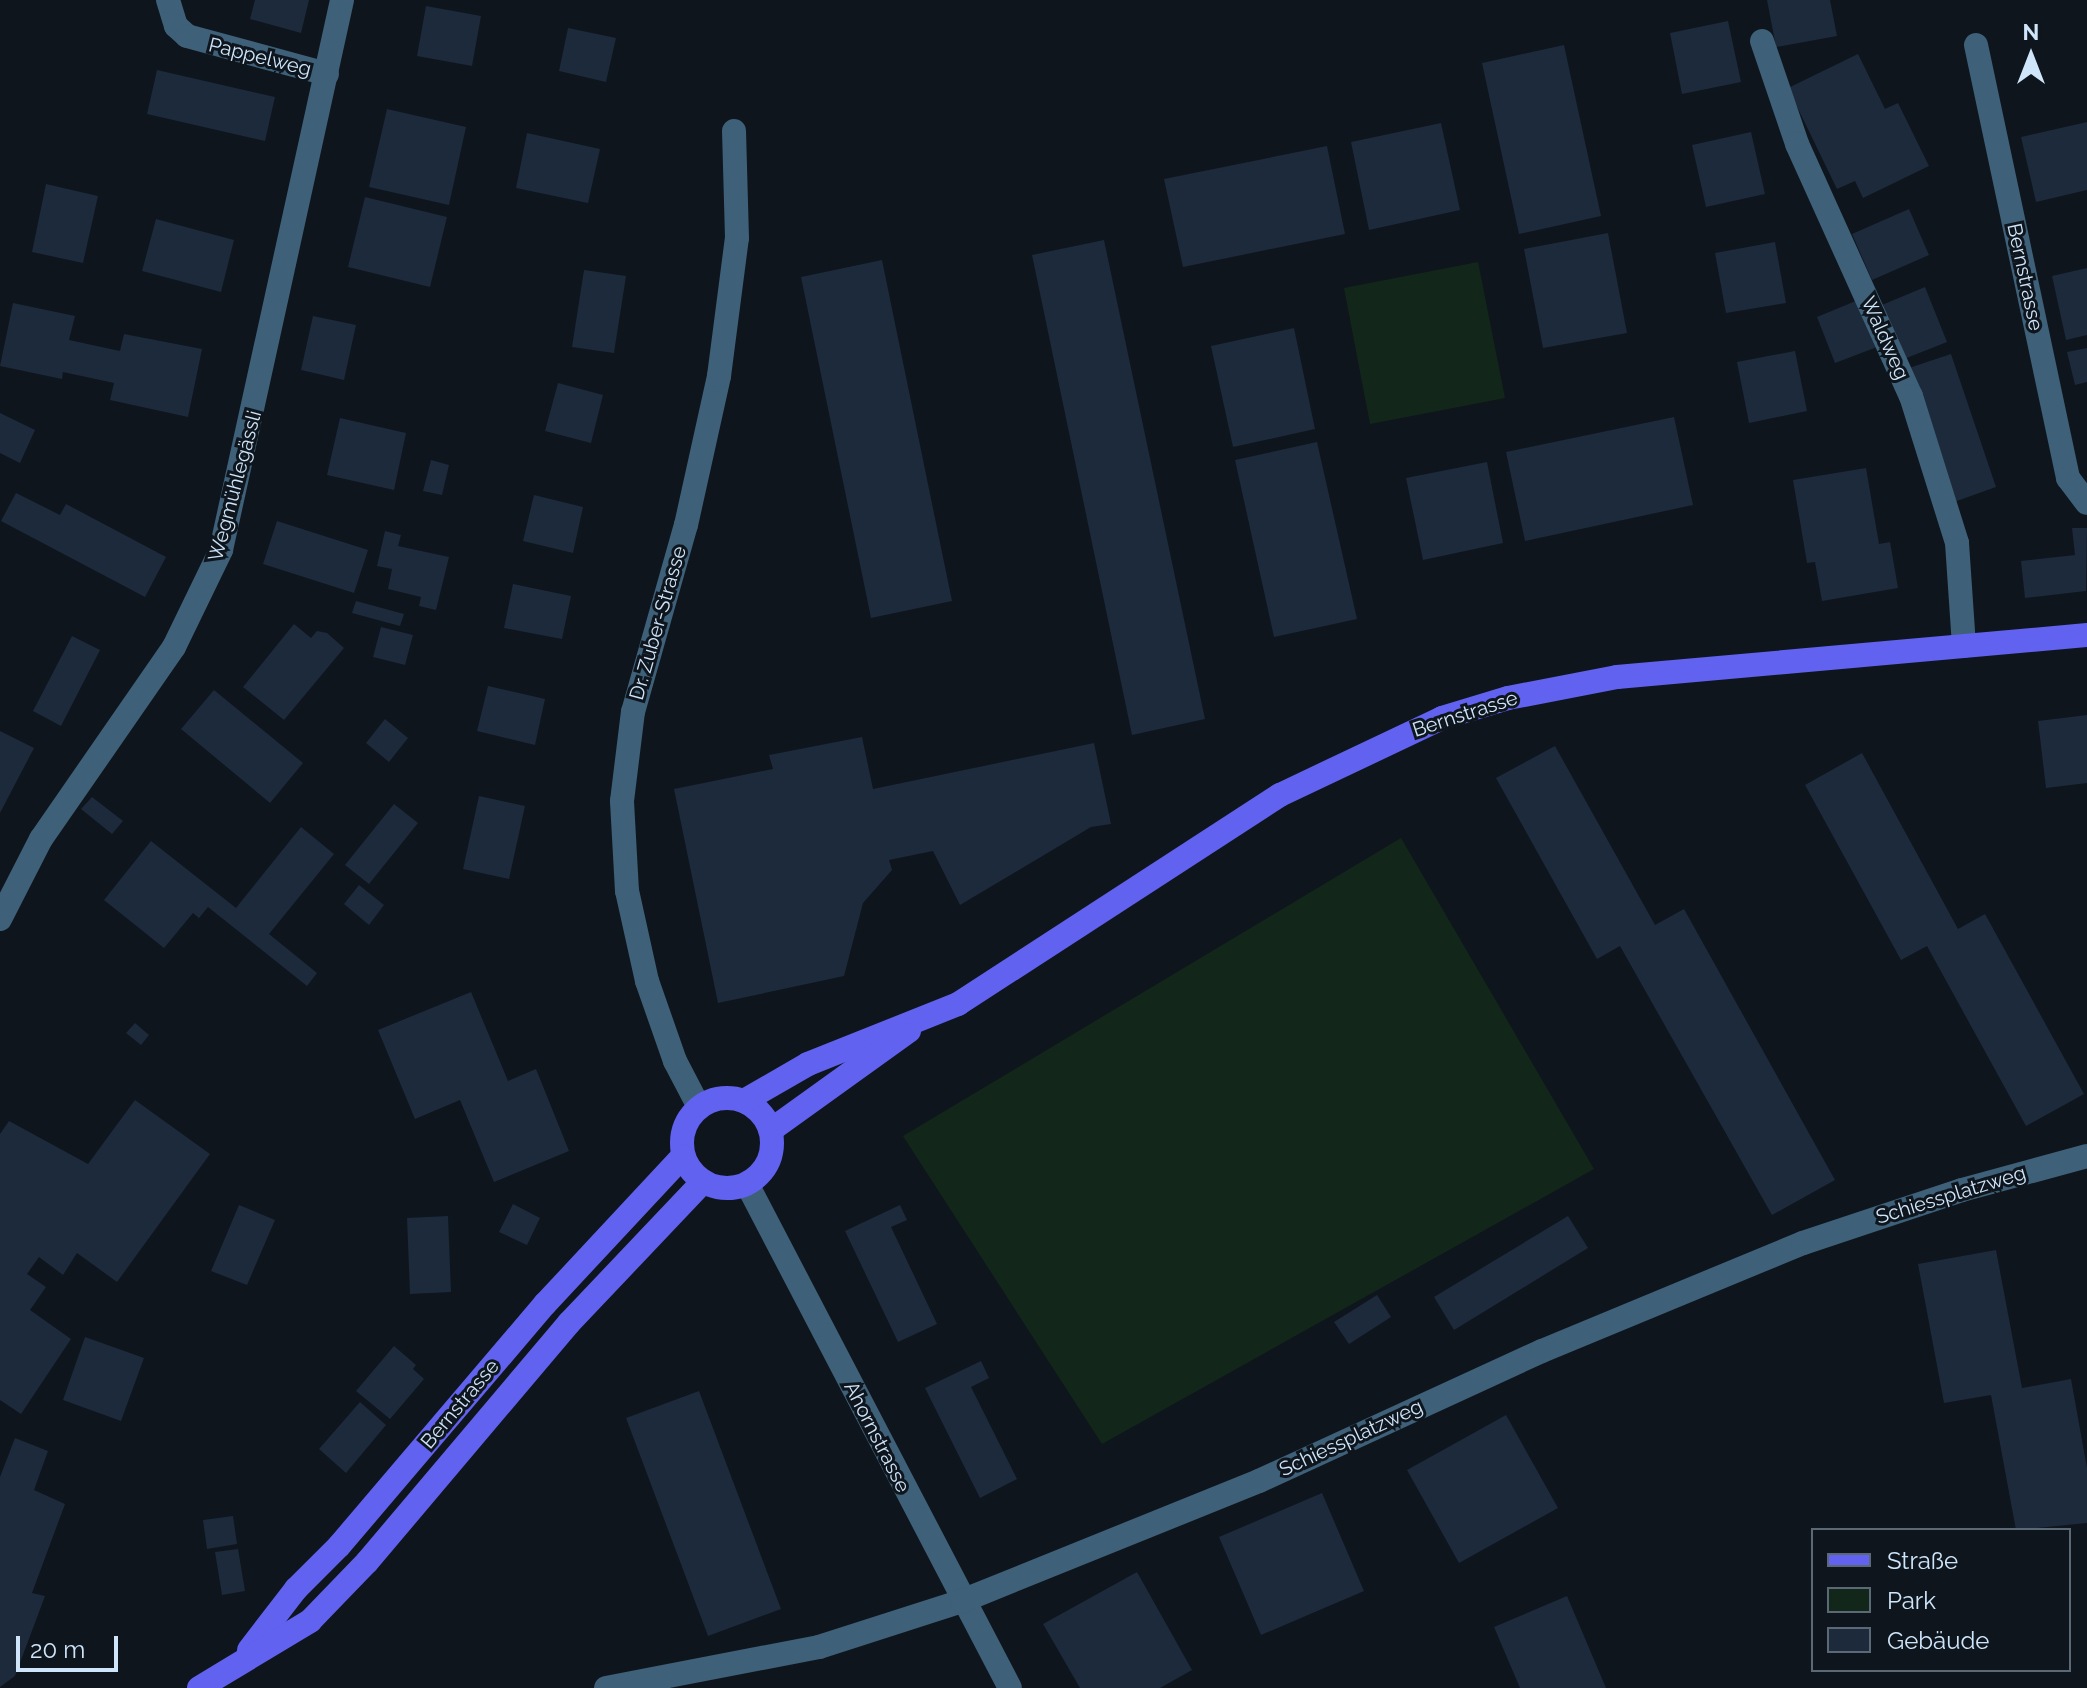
<!DOCTYPE html>
<meta charset="utf-8">
<style>
body{margin:0}
#map{position:relative;width:2087px;height:1688px;overflow:hidden;background:#0e151d;font-family:Raleway,sans-serif}
div>[style]{position:absolute}
[style*='--x']{left:calc(var(--x)*1px);top:calc(var(--y)*1px);width:calc(var(--w)*1px);rotate:calc(var(--a)*1deg)}
.green>*{inset:0;background:#122719}
.building>*{inset:0;background:#1c2a3c}
.minor>*{height:24px;margin:-12px;padding:0 12px;transform-origin:12px;border-radius:12px;background:#3e6078}
.major>*{height:24px;margin:-12px;padding:0 12px;transform-origin:12px;border-radius:12px;background:#6162ef}
.major>.ring{margin:-12px;padding:0;box-sizing:content-box;background:none;border:24px solid #6162ef;border-radius:50%}
span{translate:-50% -50%;white-space:nowrap;text-align:center;line-height:1.15;-webkit-text-stroke:6px #0e151d;paint-order:stroke}
.street-label{font-size:20px;color:#cfe5fa}
.legend{position:absolute;left:1811px;top:1528px;width:260px;height:144px;box-sizing:border-box;background:#0e151d;border:2px solid #5b6875;margin:0;padding:10px 14px;list-style:none;font-size:24px;color:#cfe5fa}
.legend li{display:flex;align-items:center;gap:16px;height:40px}
.legend b{width:40px;border:2px solid #5b6875}
.north{position:absolute;left:1991px;top:16px;width:80px;height:80px;-webkit-text-stroke:6px #0e151d;paint-order:stroke;rotate:0deg;font-size:22px;font-weight:700;line-height:32px;text-align:center;color:#cfe5fa}
.north::after{content:'';display:block;margin:auto;width:28px;height:36px;background:#cfe5fa;clip-path:polygon(50% 0,100% 100%,50% 72%,0 100%)}
.scale{position:absolute;left:16px;top:1636px;width:102px;height:36px;box-sizing:border-box;border:4px solid #cfe5fa;border-top:0;padding-left:10px;font-size:24px;line-height:28px;white-space:nowrap;color:#cfe5fa;-webkit-text-stroke:6px #0e151d;paint-order:stroke}
</style>
<div id="map">
<div class="green">
<div style="clip-path:polygon(1478px 262px,1505px 398px,1370px 424px,1344px 288px)"></div>
<div style="clip-path:polygon(1401px 838px,1594px 1169px,1102px 1444px,903px 1136px)"></div>
</div>
<div class="building">
<div style="clip-path:polygon(255px 0,309px 0,301px 33px,250px 19px)"></div>
<div style="clip-path:polygon(1767px 0,1830px 0,1837px 36px,1776px 47px)"></div>
<div style="clip-path:polygon(426px 6px,481px 16px,472px 66px,417px 56px)"></div>
<div style="clip-path:polygon(1728px 21px,1741px 82px,1682px 94px,1670px 33px)"></div>
<div style="clip-path:polygon(568px 28px,616px 38px,606px 82px,559px 71px)"></div>
<div style="clip-path:polygon(1564px 45px,1601px 216px,1519px 234px,1482px 63px)"></div>
<div style="clip-path:polygon(1858px 54px,1885px 109px,1898px 103px,1929px 166px,1863px 198px,1855px 181px,1837px 189px,1788px 88px)"></div>
<div style="clip-path:polygon(157px 70px,275px 97px,265px 141px,147px 114px)"></div>
<div style="clip-path:polygon(387px 109px,466px 127px,449px 205px,369px 187px)"></div>
<div style="clip-path:polygon(2087px 122px,2087px 190px,2036px 202px,2021px 137px)"></div>
<div style="clip-path:polygon(1441px 123px,1460px 210px,1369px 230px,1351px 142px)"></div>
<div style="clip-path:polygon(1751px 132px,1765px 194px,1706px 207px,1692px 145px)"></div>
<div style="clip-path:polygon(527px 133px,600px 149px,588px 203px,516px 188px)"></div>
<div style="clip-path:polygon(1327px 146px,1345px 234px,1183px 267px,1164px 179px)"></div>
<div style="clip-path:polygon(46px 184px,98px 196px,83px 263px,32px 252px)"></div>
<div style="clip-path:polygon(365px 197px,447px 217px,430px 287px,348px 267px)"></div>
<div style="clip-path:polygon(1909px 209px,1929px 255px,1872px 280px,1852px 234px)"></div>
<div style="clip-path:polygon(156px 219px,234px 240px,221px 292px,142px 271px)"></div>
<div style="clip-path:polygon(1608px 233px,1627px 333px,1543px 348px,1524px 249px)"></div>
<div style="clip-path:polygon(1104px 240px,1205px 719px,1132px 735px,1032px 255px)"></div>
<div style="clip-path:polygon(1775px 242px,1786px 303px,1726px 313px,1715px 253px)"></div>
<div style="clip-path:polygon(882px 260px,952px 601px,871px 618px,801px 277px)"></div>
<div style="clip-path:polygon(2087px 268px,2087px 335px,2066px 340px,2052px 276px)"></div>
<div style="clip-path:polygon(584px 270px,626px 276px,614px 353px,572px 347px)"></div>
<div style="clip-path:polygon(1925px 287px,1947px 342px,1904px 359px,1882px 305px)"></div>
<div style="clip-path:polygon(1858px 300px,1877px 347px,1835px 363px,1817px 317px)"></div>
<div style="clip-path:polygon(13px 303px,75px 316px,69px 340px,120px 351px,124px 334px,202px 349px,188px 417px,110px 400px,114px 383px,63px 372px,62px 379px,0 366px)"></div>
<div style="clip-path:polygon(313px 316px,356px 325px,344px 380px,301px 370px)"></div>
<div style="clip-path:polygon(1294px 328px,1315px 429px,1233px 447px,1211px 346px)"></div>
<div style="clip-path:polygon(2087px 348px,2087px 382px,2075px 385px,2067px 352px)"></div>
<div style="clip-path:polygon(1795px 351px,1807px 411px,1749px 423px,1737px 362px)"></div>
<div style="clip-path:polygon(1951px 354px,1996px 487px,1954px 502px,1909px 368px)"></div>
<div style="clip-path:polygon(558px 383px,603px 395px,591px 443px,545px 431px)"></div>
<div style="clip-path:polygon(0 413px,35px 430px,20px 463px,0 453px)"></div>
<div style="clip-path:polygon(1674px 417px,1693px 505px,1525px 541px,1506px 452px)"></div>
<div style="clip-path:polygon(340px 418px,406px 433px,394px 490px,327px 475px)"></div>
<div style="clip-path:polygon(1317px 442px,1357px 619px,1274px 637px,1235px 460px)"></div>
<div style="clip-path:polygon(431px 460px,449px 465px,442px 495px,423px 491px)"></div>
<div style="clip-path:polygon(1487px 462px,1503px 543px,1423px 560px,1406px 478px)"></div>
<div style="clip-path:polygon(1866px 468px,1879px 544px,1890px 542px,1898px 588px,1822px 601px,1815px 562px,1807px 563px,1793px 480px)"></div>
<div style="clip-path:polygon(16px 493px,60px 515px,66px 504px,166px 557px,145px 597px,1px 521px)"></div>
<div style="clip-path:polygon(534px 495px,583px 507px,573px 553px,523px 541px)"></div>
<div style="clip-path:polygon(277px 521px,368px 550px,354px 593px,263px 564px)"></div>
<div style="clip-path:polygon(2072px 528px,2087px 528px,2086px 591px,2025px 598px,2021px 561px,2075px 555px)"></div>
<div style="clip-path:polygon(385px 531px,401px 535px,398px 546px,449px 557px,436px 610px,419px 606px,421px 597px,388px 589px,392px 569px,377px 566px)"></div>
<div style="clip-path:polygon(513px 584px,571px 596px,562px 639px,504px 628px)"></div>
<div style="clip-path:polygon(356px 601px,404px 614px,400px 626px,352px 613px)"></div>
<div style="clip-path:polygon(294px 624px,311px 638px,317px 631px,327px 633px,344px 648px,284px 720px,243px 687px)"></div>
<div style="clip-path:polygon(381px 627px,413px 635px,405px 665px,373px 657px)"></div>
<div style="clip-path:polygon(72px 636px,100px 650px,61px 726px,33px 711px)"></div>
<div style="clip-path:polygon(488px 686px,545px 699px,535px 745px,477px 731px)"></div>
<div style="clip-path:polygon(214px 690px,303px 763px,270px 803px,181px 729px)"></div>
<div style="clip-path:polygon(2087px 715px,2087px 783px,2046px 788px,2038px 721px)"></div>
<div style="clip-path:polygon(385px 719px,408px 738px,389px 762px,366px 743px)"></div>
<div style="clip-path:polygon(0 731px,34px 748px,0 813px)"></div>
<div style="clip-path:polygon(862px 737px,873px 789px,1094px 743px,1111px 824px,1091px 827px,960px 905px,933px 851px,889px 860px,892px 870px,863px 903px,844px 976px,718px 1003px,674px 789px,773px 769px,769px 755px)"></div>
<div style="clip-path:polygon(1555px 746px,1655px 925px,1684px 909px,1835px 1180px,1772px 1215px,1620px 946px,1597px 959px,1496px 778px)"></div>
<div style="clip-path:polygon(1862px 753px,1958px 929px,1985px 914px,2084px 1094px,2026px 1126px,1927px 946px,1901px 960px,1805px 785px)"></div>
<div style="clip-path:polygon(479px 796px,525px 806px,509px 879px,463px 869px)"></div>
<div style="clip-path:polygon(92px 797px,123px 821px,112px 834px,81px 809px)"></div>
<div style="clip-path:polygon(394px 804px,418px 823px,369px 884px,345px 865px)"></div>
<div style="clip-path:polygon(301px 827px,334px 854px,269px 934px,317px 973px,307px 986px,208px 907px,199px 918px,193px 913px,164px 948px,104px 900px,151px 841px,236px 908px)"></div>
<div style="clip-path:polygon(359px 885px,384px 905px,369px 925px,344px 904px)"></div>
<div style="clip-path:polygon(471px 992px,508px 1081px,536px 1069px,569px 1151px,494px 1182px,460px 1100px,415px 1119px,378px 1030px)"></div>
<div style="clip-path:polygon(135px 1023px,149px 1035px,141px 1045px,126px 1033px)"></div>
<div style="clip-path:polygon(135px 1100px,210px 1154px,117px 1282px,77px 1253px,63px 1275px,39px 1257px,27px 1274px,46px 1287px,30px 1310px,71px 1339px,21px 1414px,0 1400px,0 1134px,9px 1121px,88px 1164px)"></div>
<div style="clip-path:polygon(513px 1204px,540px 1218px,527px 1245px,499px 1232px)"></div>
<div style="clip-path:polygon(239px 1205px,275px 1220px,247px 1285px,211px 1271px)"></div>
<div style="clip-path:polygon(900px 1205px,907px 1220px,891px 1227px,937px 1324px,898px 1342px,845px 1231px)"></div>
<div style="clip-path:polygon(448px 1216px,451px 1292px,410px 1294px,407px 1218px)"></div>
<div style="clip-path:polygon(1568px 1216px,1588px 1248px,1454px 1330px,1434px 1297px)"></div>
<div style="clip-path:polygon(1996px 1250px,2022px 1388px,2071px 1379px,2087px 1468px,2087px 1523px,2016px 1530px,1991px 1395px,1944px 1403px,1918px 1264px)"></div>
<div style="clip-path:polygon(1377px 1295px,1391px 1317px,1349px 1344px,1334px 1322px)"></div>
<div style="clip-path:polygon(85px 1337px,144px 1358px,121px 1421px,63px 1400px)"></div>
<div style="clip-path:polygon(394px 1346px,416px 1365px,413px 1369px,424px 1379px,390px 1419px,356px 1391px)"></div>
<div style="clip-path:polygon(981px 1361px,989px 1378px,971px 1387px,1017px 1479px,980px 1498px,925px 1388px)"></div>
<div style="clip-path:polygon(699px 1391px,781px 1609px,708px 1636px,626px 1418px)"></div>
<div style="clip-path:polygon(360px 1402px,386px 1425px,346px 1473px,319px 1449px)"></div>
<div style="clip-path:polygon(1506px 1415px,1558px 1508px,1459px 1563px,1407px 1470px)"></div>
<div style="clip-path:polygon(15px 1438px,48px 1451px,34px 1490px,65px 1504px,32px 1593px,45px 1596px,15px 1676px,0 1687px,0 1477px)"></div>
<div style="clip-path:polygon(1322px 1493px,1364px 1591px,1261px 1635px,1219px 1537px)"></div>
<div style="clip-path:polygon(233px 1516px,237px 1544px,207px 1549px,203px 1520px)"></div>
<div style="clip-path:polygon(238px 1549px,245px 1591px,222px 1595px,215px 1552px)"></div>
<div style="clip-path:polygon(1137px 1572px,1192px 1670px,1160px 1688px,1080px 1688px,1043px 1624px)"></div>
<div style="clip-path:polygon(1567px 1596px,1606px 1688px,1520px 1688px,1494px 1627px)"></div>
</div>
<div class="minor">
<div style="--x:168;--y:0;--w:27;--a:73"></div>
<div style="--x:176;--y:26;--w:15;--a:42"></div>
<div style="--x:187;--y:36;--w:145;--a:15.2"></div>
<div style="--x:1762;--y:41;--w:109;--a:71.2"></div>
<div style="--x:1797;--y:144;--w:277;--a:65.7"></div>
<div style="--x:1911;--y:396;--w:154;--a:72.6"></div>
<div style="--x:1957;--y:543;--w:103;--a:86.1"></div>
<div style="--x:1976;--y:45;--w:443;--a:78"></div>
<div style="--x:2068;--y:478;--w:31;--a:53"></div>
<div style="--x:0;--y:919;--w:90;--a:-62.9"></div>
<div style="--x:41;--y:839;--w:234;--a:-55.3"></div>
<div style="--x:174;--y:647;--w:108;--a:-64.1"></div>
<div style="--x:221;--y:550;--w:563;--a:-77.59"></div>
<div style="--x:699;--y:1107;--w:52;--a:-117.6"></div>
<div style="--x:675;--y:1061;--w:85;--a:-109.3"></div>
<div style="--x:647;--y:981;--w:92;--a:-102.5"></div>
<div style="--x:627;--y:891;--w:90;--a:-93.2"></div>
<div style="--x:622;--y:801;--w:90;--a:-83"></div>
<div style="--x:633;--y:712;--w:194;--a:-74.2"></div>
<div style="--x:686;--y:525;--w:153;--a:-77.5"></div>
<div style="--x:719;--y:376;--w:139;--a:-82.6"></div>
<div style="--x:737;--y:238;--w:107;--a:-91.6"></div>
<div style="--x:747;--y:1184;--w:568;--a:62.44"></div>
<div style="--x:606;--y:1688;--w:217;--a:-10.9"></div>
<div style="--x:819;--y:1647;--w:150;--a:-17.8"></div>
<div style="--x:962;--y:1601;--w:320;--a:-22"></div>
<div style="--x:1259;--y:1481;--w:311;--a:-24.7"></div>
<div style="--x:1542;--y:1351;--w:282;--a:-22.5"></div>
<div style="--x:1803;--y:1243;--w:168;--a:-18.4"></div>
<div style="--x:1962;--y:1190;--w:130;--a:-15.2"></div>
</div>
<div class="major">
<div class="ring" style="left:682px;top:1098px;width:66px;height:66px"></div>
<div style="--x:744;--y:1101;--w:74;--a:-30"></div>
<div style="--x:808;--y:1064;--w:162;--a:-21.8"></div>
<div style="--x:958;--y:1004;--w:384;--a:-33"></div>
<div style="--x:1280;--y:795;--w:179;--a:-25.4"></div>
<div style="--x:1442;--y:718;--w:69;--a:-16.9"></div>
<div style="--x:1508;--y:698;--w:111;--a:-10.9"></div>
<div style="--x:1617;--y:677;--w:472;--a:-5.1"></div>
<div style="--x:771;--y:1130;--w:170;--a:-35.7"></div>
<div style="--x:249;--y:1650;--w:77;--a:-52.4"></div>
<div style="--x:296;--y:1589;--w:61;--a:-45"></div>
<div style="--x:339;--y:1546;--w:318;--a:-49.6"></div>
<div style="--x:545;--y:1304;--w:202;--a:-47"></div>
<div style="--x:199;--y:1688;--w:130;--a:-31.1"></div>
<div style="--x:310;--y:1621;--w:82;--a:-46"></div>
<div style="--x:367;--y:1562;--w:313;--a:-49.8"></div>
<div style="--x:569;--y:1323;--w:195;--a:-46.5"></div>
</div>
<div class="street-label">
<span style="left:260px;top:57px;rotate:14deg">Pappelweg</span>
<span style="left:2025px;top:277px;rotate:78deg">Bernstrasse</span>
<span style="left:1885px;top:338px;rotate:66deg">Waldweg</span>
<span style="left:235px;top:486px;rotate:-75deg">Wegmühlegässli</span>
<span style="left:658px;top:623px;rotate:-74deg">Dr. Zuber-Strasse</span>
<span style="left:1465px;top:714px;rotate:-18deg">Bernstrasse</span>
<span style="left:1951px;top:1195px;rotate:-17deg">Schiessplatzweg</span>
<span style="left:460px;top:1404px;rotate:-50deg">Bernstrasse</span>
<span style="left:877px;top:1437px;rotate:63deg">Ahornstrasse</span>
<span style="left:1351px;top:1438px;rotate:-25deg">Schiessplatzweg</span>
</div>
<ul class="legend">
<li><b style="height:10px;background:#6162ef"></b>Straße</li>
<li><b style="height:22px;background:#122719"></b>Park</li>
<li><b style="height:22px;background:#1c2a3c"></b>Gebäude</li>
</ul>
<div class="north">N</div>
<div class="scale">20 m</div>
</div>
